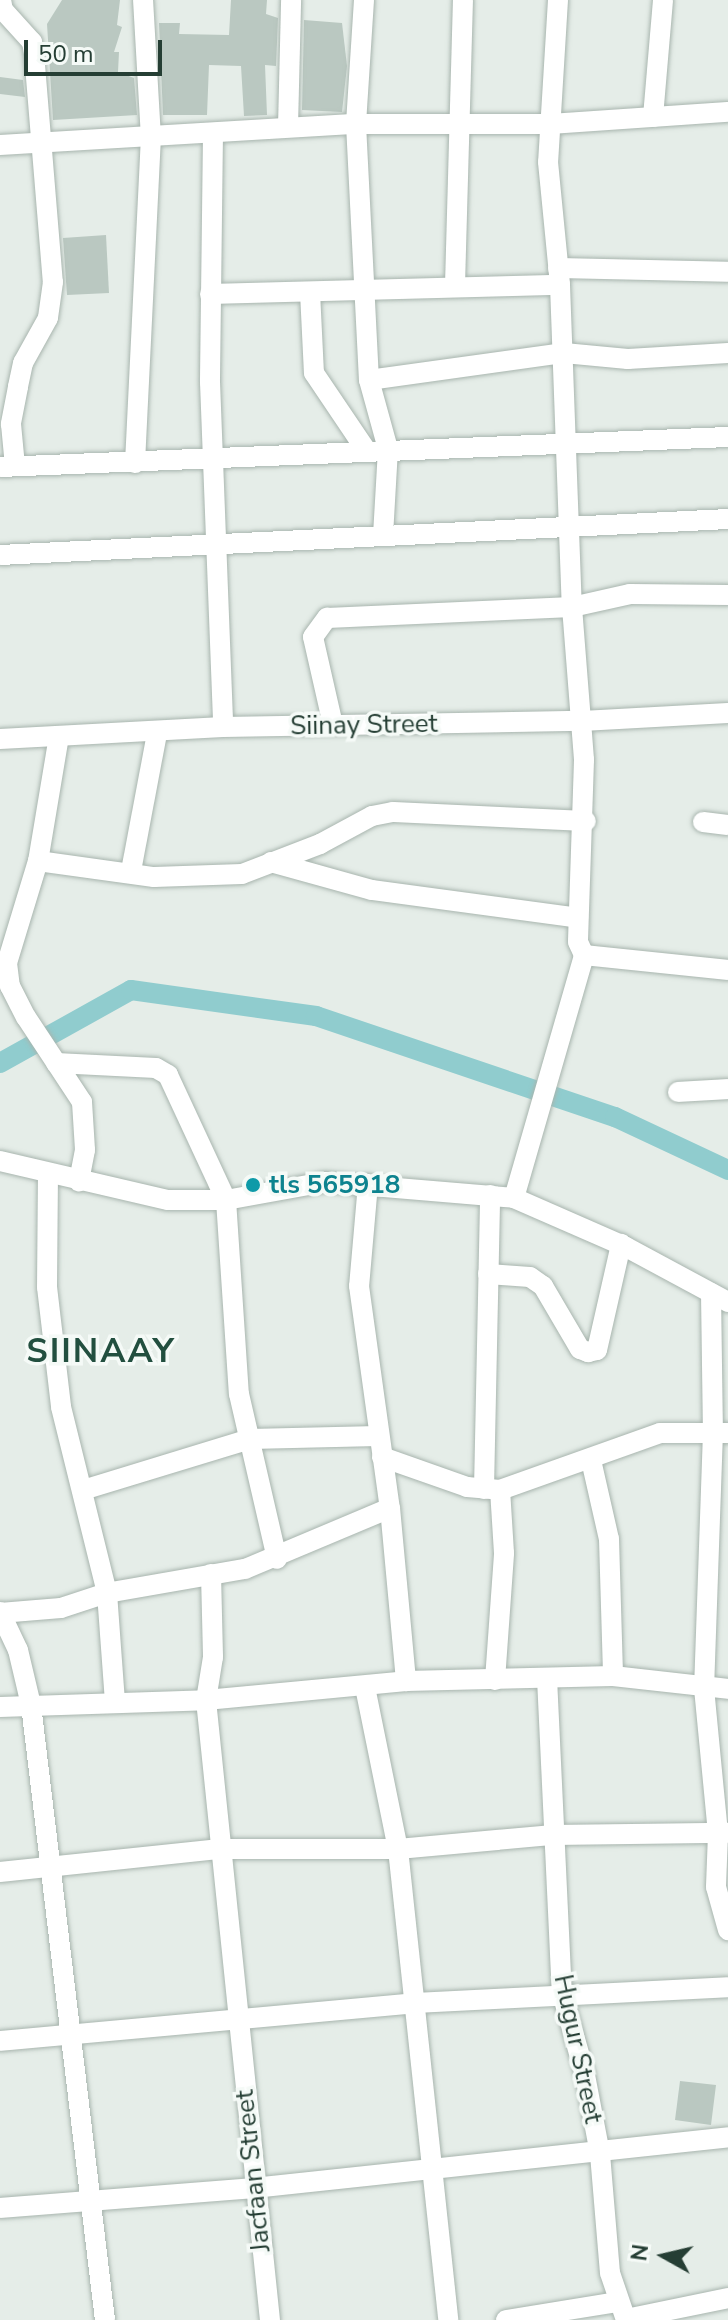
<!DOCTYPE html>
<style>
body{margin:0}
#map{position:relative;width:728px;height:2320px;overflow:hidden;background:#e5ede8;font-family:"Nunito Sans",sans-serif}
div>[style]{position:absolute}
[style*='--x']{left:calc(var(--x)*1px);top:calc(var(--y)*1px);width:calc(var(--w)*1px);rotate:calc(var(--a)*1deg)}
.canal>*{height:20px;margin:-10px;padding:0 10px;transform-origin:10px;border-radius:10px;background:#90ccce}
.building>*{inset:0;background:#bac8c1}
.roads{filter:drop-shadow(0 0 2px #a8b5ae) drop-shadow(0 0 2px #a8b5ae)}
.minor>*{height:20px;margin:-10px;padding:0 10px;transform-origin:10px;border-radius:10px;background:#fff}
.dots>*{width:22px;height:22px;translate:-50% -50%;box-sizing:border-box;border:4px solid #f5faf7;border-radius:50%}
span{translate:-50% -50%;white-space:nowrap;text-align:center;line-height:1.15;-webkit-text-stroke:7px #f5faf7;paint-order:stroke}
.street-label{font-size:26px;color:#253e34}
.culture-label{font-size:26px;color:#0d838f;font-weight:700}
.left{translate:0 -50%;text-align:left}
.district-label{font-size:34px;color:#224f3f;font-weight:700;letter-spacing:2px}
.north{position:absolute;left:624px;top:2216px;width:80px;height:80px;-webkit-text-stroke:6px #f5faf7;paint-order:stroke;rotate:278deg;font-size:22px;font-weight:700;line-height:32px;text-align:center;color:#253e34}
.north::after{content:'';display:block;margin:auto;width:28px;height:36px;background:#253e34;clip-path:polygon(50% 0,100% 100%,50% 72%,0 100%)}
.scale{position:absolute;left:24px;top:40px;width:138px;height:36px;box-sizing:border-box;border:4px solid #253e34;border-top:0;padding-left:10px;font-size:24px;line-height:28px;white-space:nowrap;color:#253e34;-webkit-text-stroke:6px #f5faf7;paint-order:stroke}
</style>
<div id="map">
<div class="canal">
<div style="--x:0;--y:1063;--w:150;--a:-29.1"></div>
<div style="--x:131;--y:990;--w:187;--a:8"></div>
<div style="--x:316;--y:1016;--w:316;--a:18.7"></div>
<div style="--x:615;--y:1117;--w:125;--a:25.1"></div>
</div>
<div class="building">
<div style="clip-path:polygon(62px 0,120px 0,117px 25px,122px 27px,114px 52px,119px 52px,118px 72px,134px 78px,137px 115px,53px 120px,47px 24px)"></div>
<div style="clip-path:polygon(231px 0,267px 0,266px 14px,278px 18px,276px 66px,265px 65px,267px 115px,244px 116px,241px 66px,209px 65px,207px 115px,163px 115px,159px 23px,180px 23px,179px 34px,229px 35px)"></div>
<div style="clip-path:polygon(304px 20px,342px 23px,347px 66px,342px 112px,302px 110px)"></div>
<div style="clip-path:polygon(0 77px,23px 80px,25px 97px,0 94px)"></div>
<div style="clip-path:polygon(106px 235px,109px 293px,67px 295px,63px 238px)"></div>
<div style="clip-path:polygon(680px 2081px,716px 2085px,711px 2125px,675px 2120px)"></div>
</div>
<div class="roads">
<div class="minor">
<div style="--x:1;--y:0;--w:10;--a:79"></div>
<div style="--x:3;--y:10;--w:43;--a:47.8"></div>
<div style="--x:32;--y:42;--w:11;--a:80"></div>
<div style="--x:34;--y:53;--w:230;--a:85.3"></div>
<div style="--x:53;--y:282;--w:36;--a:98"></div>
<div style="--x:48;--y:318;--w:51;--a:119.1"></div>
<div style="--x:23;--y:363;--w:25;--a:102"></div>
<div style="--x:18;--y:387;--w:38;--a:101"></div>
<div style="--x:11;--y:424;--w:42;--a:84.6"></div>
<div style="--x:364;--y:0;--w:124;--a:93.7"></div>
<div style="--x:356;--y:124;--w:256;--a:87.1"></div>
<div style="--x:369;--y:380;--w:72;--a:74.6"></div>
<div style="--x:388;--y:449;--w:86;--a:93.3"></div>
<div style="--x:558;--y:0;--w:162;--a:93.5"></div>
<div style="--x:548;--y:162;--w:124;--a:84.4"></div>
<div style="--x:560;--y:285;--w:322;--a:87.9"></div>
<div style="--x:572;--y:607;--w:153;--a:85.5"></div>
<div style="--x:584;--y:760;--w:182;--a:91.9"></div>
<div style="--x:578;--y:942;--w:14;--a:65"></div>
<div style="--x:584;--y:955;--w:145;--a:5.9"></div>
<div style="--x:653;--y:117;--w:117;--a:-85.1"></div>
<div style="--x:288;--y:127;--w:127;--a:-88.6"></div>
<div style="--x:213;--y:133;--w:249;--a:90.7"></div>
<div style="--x:210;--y:382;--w:345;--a:87.8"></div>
<div style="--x:0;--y:145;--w:357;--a:-3.4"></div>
<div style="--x:356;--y:124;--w:194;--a:0"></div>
<div style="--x:550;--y:124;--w:178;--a:-3.9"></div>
<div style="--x:558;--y:268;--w:170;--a:1.3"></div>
<div style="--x:455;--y:285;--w:285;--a:-88.4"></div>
<div style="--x:310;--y:292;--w:81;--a:87.2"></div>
<div style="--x:314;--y:373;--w:93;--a:56"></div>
<div style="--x:210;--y:294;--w:350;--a:-1.5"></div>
<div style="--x:369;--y:380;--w:197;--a:-7.9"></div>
<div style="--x:564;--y:353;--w:64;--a:5.4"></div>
<div style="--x:628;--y:359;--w:100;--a:-3.4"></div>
<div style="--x:135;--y:463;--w:325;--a:-87.2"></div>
<div style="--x:151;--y:138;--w:138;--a:-93.3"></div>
<div style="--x:0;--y:467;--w:729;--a:-2.36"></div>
<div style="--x:0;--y:555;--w:729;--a:-2.83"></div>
<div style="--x:333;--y:725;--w:90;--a:-102.8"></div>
<div style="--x:313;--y:637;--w:24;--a:-54"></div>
<div style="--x:327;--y:618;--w:245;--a:-2.6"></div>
<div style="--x:572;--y:607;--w:59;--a:-12.6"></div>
<div style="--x:630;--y:594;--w:98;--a:0.6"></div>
<div style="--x:59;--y:736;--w:127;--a:99.5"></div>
<div style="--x:38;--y:861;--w:107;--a:106.9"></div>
<div style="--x:7;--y:963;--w:23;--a:83"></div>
<div style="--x:10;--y:986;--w:35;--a:63"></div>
<div style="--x:26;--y:1017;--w:102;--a:56.6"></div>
<div style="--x:82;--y:1102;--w:48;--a:86.4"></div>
<div style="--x:85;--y:1150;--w:32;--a:101"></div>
<div style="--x:0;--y:739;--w:223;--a:-3.1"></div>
<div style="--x:223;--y:727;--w:359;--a:-1"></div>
<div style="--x:582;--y:721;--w:146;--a:-3.1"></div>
<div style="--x:703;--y:822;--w:25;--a:7"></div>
<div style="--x:38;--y:861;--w:117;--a:7.9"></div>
<div style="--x:154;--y:877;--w:88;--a:-2"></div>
<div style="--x:242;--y:874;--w:84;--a:-21"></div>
<div style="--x:320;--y:844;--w:59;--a:-28.3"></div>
<div style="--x:372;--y:816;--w:21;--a:-11"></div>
<div style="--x:393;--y:812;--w:193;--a:2.7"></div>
<div style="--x:271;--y:862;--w:105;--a:15.5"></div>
<div style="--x:372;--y:890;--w:208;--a:7.7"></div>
<div style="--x:131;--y:871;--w:140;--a:-79.3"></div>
<div style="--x:56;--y:1063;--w:100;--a:2.9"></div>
<div style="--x:156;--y:1068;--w:14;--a:30"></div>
<div style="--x:168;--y:1075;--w:138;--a:65.1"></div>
<div style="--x:226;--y:1200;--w:194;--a:86.2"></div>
<div style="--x:239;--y:1394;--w:169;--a:77"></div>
<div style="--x:678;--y:1092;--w:50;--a:-3.4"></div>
<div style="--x:0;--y:1161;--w:172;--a:13.1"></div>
<div style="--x:168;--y:1200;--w:58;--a:0"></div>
<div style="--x:226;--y:1200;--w:101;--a:-10.3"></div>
<div style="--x:325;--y:1182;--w:190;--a:4.8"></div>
<div style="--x:514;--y:1198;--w:122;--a:23.6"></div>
<div style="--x:626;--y:1247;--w:116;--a:28.3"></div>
<div style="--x:48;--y:1173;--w:114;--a:90.5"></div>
<div style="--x:47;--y:1287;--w:121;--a:83.3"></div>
<div style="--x:61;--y:1407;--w:192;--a:76.1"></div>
<div style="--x:107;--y:1593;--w:110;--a:85.8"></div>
<div style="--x:368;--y:1184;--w:102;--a:95"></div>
<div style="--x:359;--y:1286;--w:224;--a:82.1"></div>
<div style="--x:390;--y:1508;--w:174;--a:84.7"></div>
<div style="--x:514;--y:1198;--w:253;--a:-73.9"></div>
<div style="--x:488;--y:1274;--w:42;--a:4.1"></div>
<div style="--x:530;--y:1277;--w:16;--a:35"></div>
<div style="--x:543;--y:1286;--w:73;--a:59.6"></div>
<div style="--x:580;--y:1349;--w:9;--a:21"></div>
<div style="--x:588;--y:1352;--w:9;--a:-13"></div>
<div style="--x:597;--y:1350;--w:109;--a:-77.2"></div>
<div style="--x:711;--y:1293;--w:139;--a:89.2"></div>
<div style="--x:713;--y:1432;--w:256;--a:92"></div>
<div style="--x:704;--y:1688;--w:147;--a:84.5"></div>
<div style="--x:718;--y:1834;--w:53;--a:92.2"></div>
<div style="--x:716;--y:1887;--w:45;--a:74.4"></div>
<div style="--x:382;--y:1457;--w:90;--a:19.4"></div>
<div style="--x:467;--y:1487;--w:33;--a:5"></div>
<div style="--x:500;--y:1490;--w:170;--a:-19.6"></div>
<div style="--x:660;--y:1433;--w:68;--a:0"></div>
<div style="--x:591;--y:1460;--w:81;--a:77.2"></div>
<div style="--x:609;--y:1539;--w:137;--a:88.3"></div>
<div style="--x:484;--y:1489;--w:294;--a:-88.8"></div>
<div style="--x:83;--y:1490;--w:175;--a:-17"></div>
<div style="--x:250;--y:1439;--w:128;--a:-1.3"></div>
<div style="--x:211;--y:1574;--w:83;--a:88.6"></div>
<div style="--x:213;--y:1657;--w:44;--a:99.2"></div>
<div style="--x:206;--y:1700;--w:623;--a:84.11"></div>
<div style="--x:0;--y:1612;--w:42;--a:64.7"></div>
<div style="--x:18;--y:1650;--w:57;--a:76.7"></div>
<div style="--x:31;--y:1705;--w:619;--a:83.14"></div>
<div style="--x:0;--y:1613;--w:61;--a:-4.7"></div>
<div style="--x:61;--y:1608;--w:48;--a:-18.1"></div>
<div style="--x:107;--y:1593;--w:140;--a:-9.9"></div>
<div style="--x:245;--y:1569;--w:157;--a:-22.8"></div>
<div style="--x:547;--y:1678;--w:315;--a:87.3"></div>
<div style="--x:562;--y:1993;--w:85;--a:74.3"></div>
<div style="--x:585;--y:2075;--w:80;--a:79.2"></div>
<div style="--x:600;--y:2154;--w:119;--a:85.2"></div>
<div style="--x:610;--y:2273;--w:50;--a:71.2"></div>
<div style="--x:495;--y:1680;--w:127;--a:-85.9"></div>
<div style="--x:504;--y:1553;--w:63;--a:-93.6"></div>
<div style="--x:365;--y:1687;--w:165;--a:78.5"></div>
<div style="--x:398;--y:1849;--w:474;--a:83.9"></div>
<div style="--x:0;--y:1707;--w:206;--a:-1.9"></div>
<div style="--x:206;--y:1700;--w:201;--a:-5.4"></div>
<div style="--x:406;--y:1681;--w:207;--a:-1.4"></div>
<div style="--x:613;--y:1676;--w:116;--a:6.4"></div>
<div style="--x:0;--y:1872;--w:219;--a:-6"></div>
<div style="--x:218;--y:1849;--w:180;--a:0"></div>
<div style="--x:398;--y:1849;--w:156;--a:-5.2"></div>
<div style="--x:553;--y:1835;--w:175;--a:-0.7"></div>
<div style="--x:0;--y:2041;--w:417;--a:-5.2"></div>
<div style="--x:415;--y:2003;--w:313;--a:-2.9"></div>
<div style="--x:0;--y:2208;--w:255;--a:-4.5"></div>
<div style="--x:254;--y:2188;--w:477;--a:-6.1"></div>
<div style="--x:626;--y:2319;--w:104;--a:-11.6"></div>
<div style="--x:506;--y:2320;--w:112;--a:-9.2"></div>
</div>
</div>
<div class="dots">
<div style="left:253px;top:1185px;background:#0f9aa8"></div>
</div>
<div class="street-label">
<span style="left:364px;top:725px;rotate:-1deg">Siinay Street</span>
<span style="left:578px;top:2049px;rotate:78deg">Hugur Street</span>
<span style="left:253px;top:2171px;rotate:-96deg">Jacfaan Street</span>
</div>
<div class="culture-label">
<span class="left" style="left:269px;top:1185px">tls 565918</span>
</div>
<div class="district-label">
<span style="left:101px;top:1352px">SIINAAY</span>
</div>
<div class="north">N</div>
<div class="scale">50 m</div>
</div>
